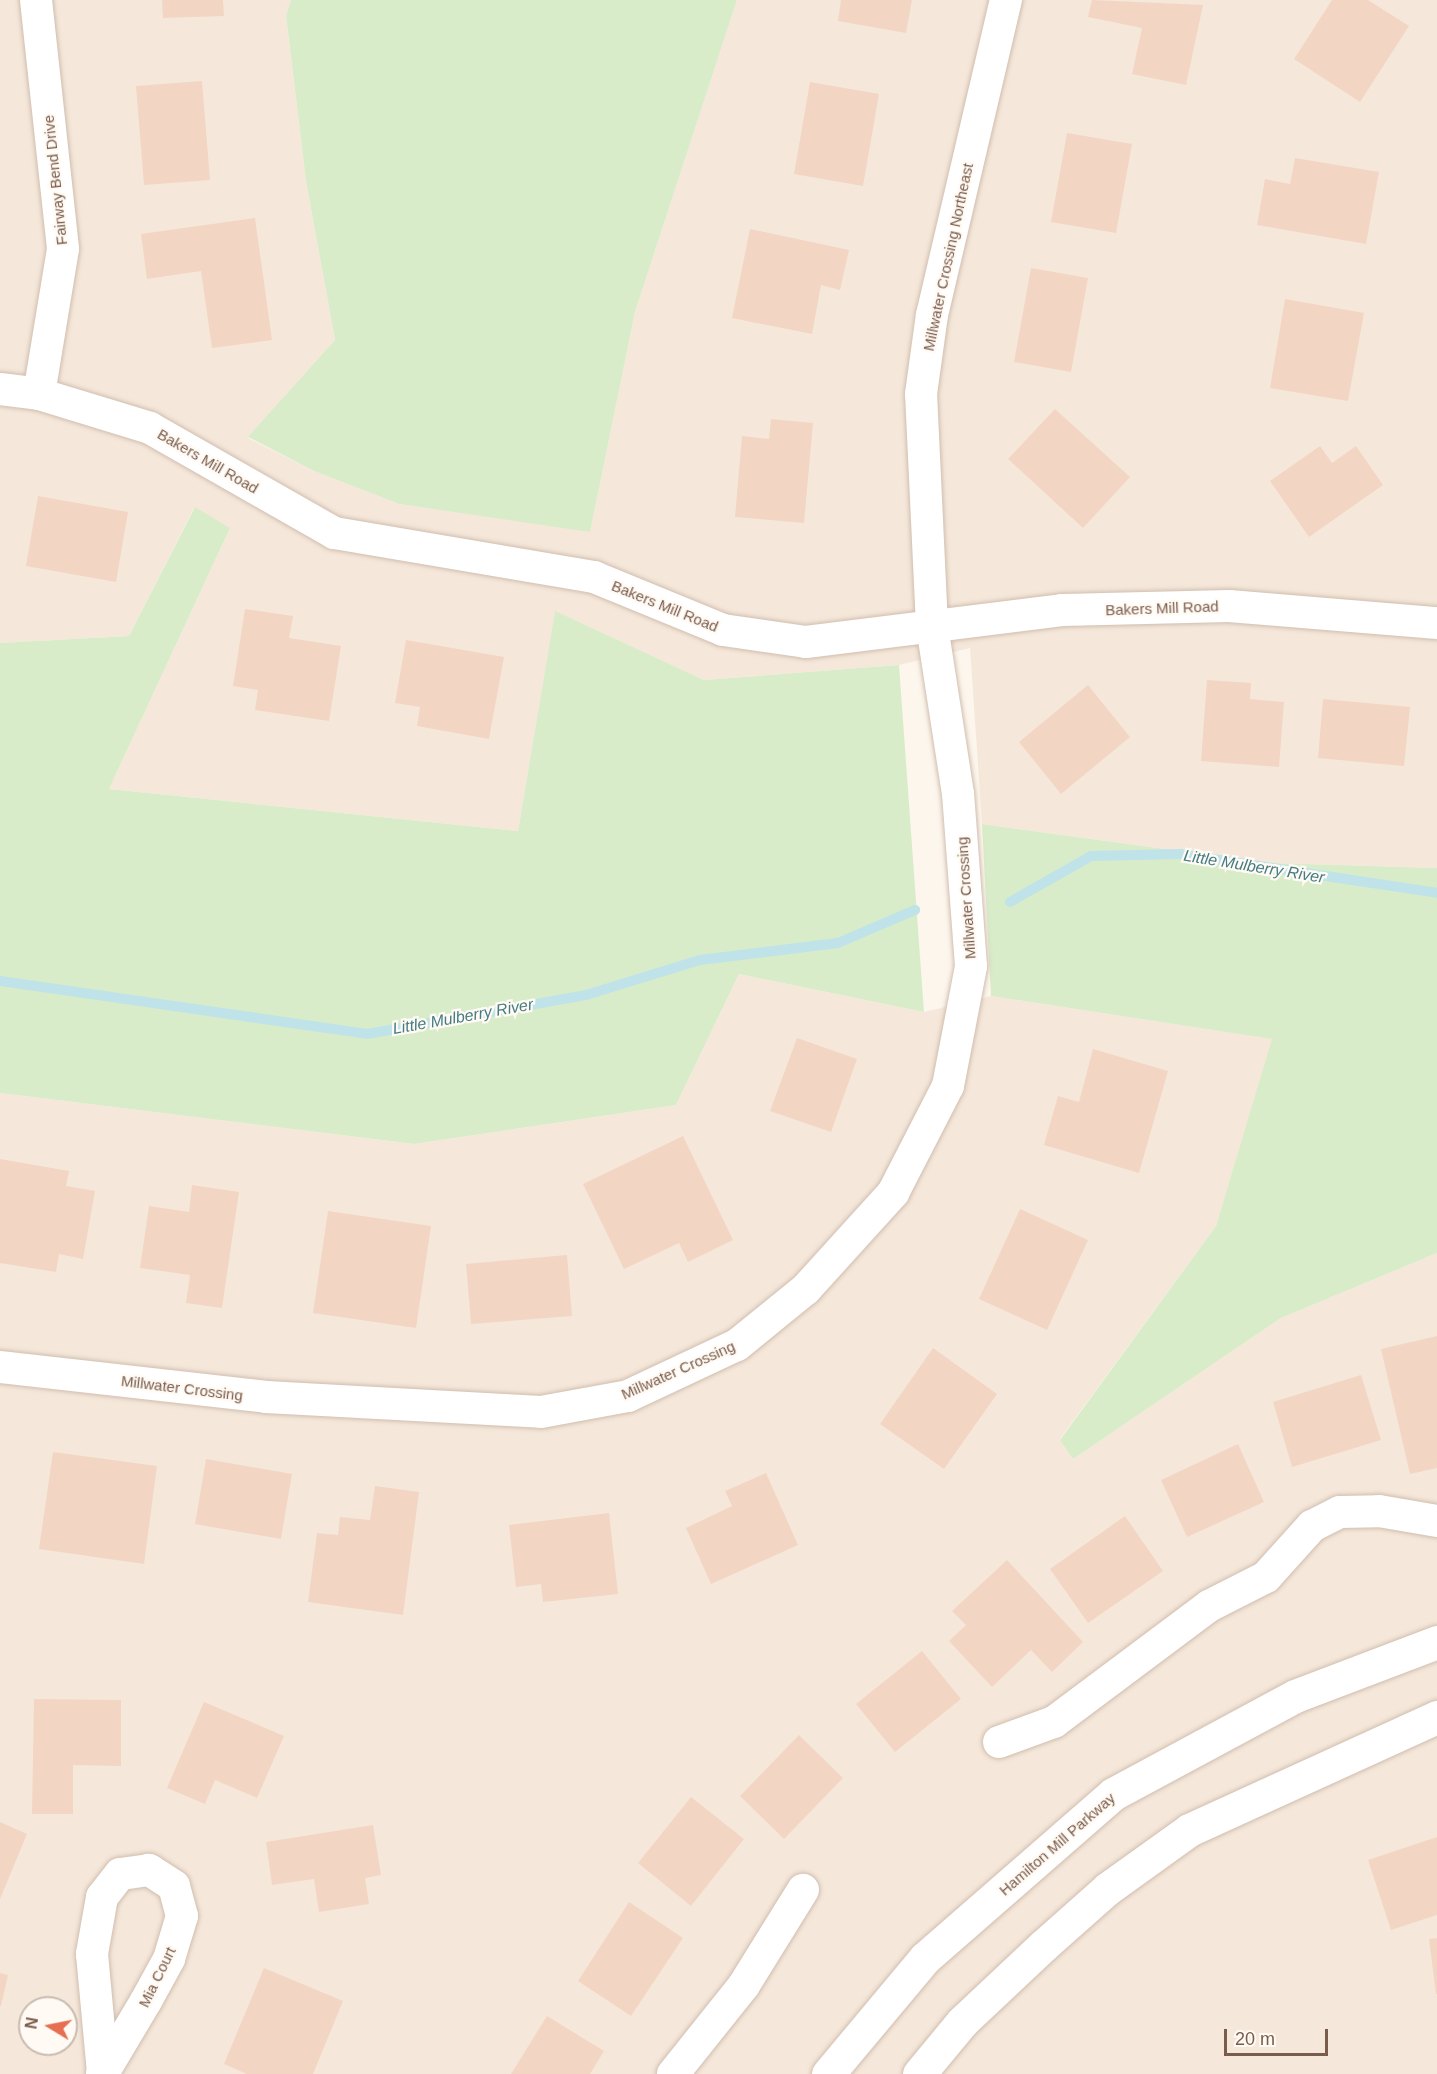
<!DOCTYPE html>
<style>
body{margin:0}
#map{position:relative;width:1437px;height:2074px;overflow:hidden;background:#fdf6ec;font-family:Helvetica,sans-serif}
div>[style]{position:absolute}
[style*='--x']{left:calc(var(--x)*1px);top:calc(var(--y)*1px);width:calc(var(--w)*1px);rotate:calc(var(--a)*1deg)}
.residential>*{inset:0;background:#f5e8da}
.green>*{inset:0;background:#d8ecc9}
.stream>*{height:10px;margin:-5px;padding:0 5px;transform-origin:5px;border-radius:5px;background:#bfe3e8}
.building>*{inset:0;background:#f3d5c3}
.roads{filter:drop-shadow(0 0 2px #d1beb0) drop-shadow(0 0 2px #d1beb0)}
.minor>*{height:32px;margin:-16px;padding:0 16px;transform-origin:16px;border-radius:16px;background:#fff}
.tertiary>*{height:33px;margin:-16.5px;padding:0 16.5px;transform-origin:16.5px;border-radius:16.5px;background:#fff}
span{translate:-50% -50%;white-space:nowrap;text-align:center;line-height:1.15;-webkit-text-stroke:4.5px #fffaf3;paint-order:stroke}
.street-label{font-size:15px;color:#7a5c4d}
.water-label{font-size:16px;color:#437c86;font-style:italic}
.north{position:absolute;left:18px;top:1996px;width:60px;height:60px;box-sizing:border-box;background:#fffaf3;border:2px solid #cabbb1;border-radius:50%;rotate:280deg;font-size:16px;font-weight:700;line-height:24px;text-align:center;color:#7a5c4d}
.north::after{content:'';display:block;margin:auto;width:21px;height:27px;background:#e76f51;clip-path:polygon(50% 0,100% 100%,50% 72%,0 100%)}
.scale{position:absolute;left:1224px;top:2029px;width:104px;height:27px;box-sizing:border-box;border:3px solid #7a5c4d;border-top:0;padding-left:8px;font-size:18px;line-height:21px;white-space:nowrap;color:#7a5c4d;-webkit-text-stroke:4px #fffaf3;paint-order:stroke}
</style>
<div id="map">
<div class="residential">
<div style="clip-path:polygon(0 0,291px 0,286px 17px,306px 181px,335px 340px,248px 438px,314px 471px,399px 504px,590px 531px,635px 312px,737px 0,1437px 0,1437px 868px,1268px 863px,982px 824px,970px 648px,899px 665px,704px 680px,555px 612px,518px 831px,109px 789px,230px 528px,194px 508px,129px 636px,0 643px)"></div>
<div style="clip-path:polygon(evenodd,739px 974px,924px 1012px,991px 996px,1273px 1039px,1216px 1226px,1060px 1439px,1073px 1459px,1281px 1318px,1437px 1253px,1437px 2074px,0 2074px,0 1093px,414px 1144px,676px 1105px,739px 974px,30px 2008px,66px 2008px,66px 2044px,30px 2044px,30px 2008px)"></div>
</div>
<div class="green">
<div style="clip-path:polygon(291px 0,737px 0,635px 312px,590px 532px,399px 504px,314px 471px,248px 437px,335px 340px,306px 181px,286px 16px)"></div>
<div style="clip-path:polygon(195px 507px,230px 528px,109px 789px,518px 831px,555px 611px,704px 680px,899px 665px,924px 1012px,739px 974px,676px 1105px,414px 1144px,0 1093px,0 643px,129px 636px)"></div>
<div style="clip-path:polygon(982px 824px,1268px 863px,1437px 868px,1437px 1253px,1281px 1318px,1073px 1459px,1060px 1440px,1216px 1226px,1272px 1039px,991px 996px)"></div>
</div>
<div class="stream">
<div style="--x:1010;--y:902;--w:93;--a:-29.6"></div>
<div style="--x:1091;--y:856;--w:89;--a:-1.3"></div>
<div style="--x:1180;--y:854;--w:260;--a:8.6"></div>
<div style="--x:0;--y:981;--w:371;--a:8.2"></div>
<div style="--x:367;--y:1034;--w:222;--a:-10.1"></div>
<div style="--x:586;--y:995;--w:119;--a:-17.1"></div>
<div style="--x:700;--y:960;--w:139;--a:-7"></div>
<div style="--x:838;--y:943;--w:84;--a:-23.2"></div>
</div>
<div class="building">
<div style="clip-path:polygon(162px 0,223px 0,224px 16px,163px 18px)"></div>
<div style="clip-path:polygon(841px 0,912px 0,906px 33px,838px 21px)"></div>
<div style="clip-path:polygon(1092px 0,1203px 5px,1186px 85px,1132px 74px,1142px 28px,1088px 17px)"></div>
<div style="clip-path:polygon(1332px 0,1368px 0,1409px 26px,1360px 102px,1294px 59px)"></div>
<div style="clip-path:polygon(202px 81px,210px 180px,144px 185px,136px 86px)"></div>
<div style="clip-path:polygon(810px 82px,879px 94px,863px 186px,794px 174px)"></div>
<div style="clip-path:polygon(1067px 133px,1132px 144px,1116px 233px,1051px 222px)"></div>
<div style="clip-path:polygon(1295px 158px,1379px 172px,1366px 244px,1257px 225px,1265px 179px,1290px 184px)"></div>
<div style="clip-path:polygon(255px 218px,272px 340px,212px 348px,201px 271px,147px 279px,141px 234px)"></div>
<div style="clip-path:polygon(750px 229px,849px 250px,840px 290px,821px 285px,812px 334px,732px 318px)"></div>
<div style="clip-path:polygon(1031px 268px,1088px 278px,1071px 372px,1014px 362px)"></div>
<div style="clip-path:polygon(1285px 299px,1364px 313px,1348px 401px,1270px 388px)"></div>
<div style="clip-path:polygon(1055px 409px,1130px 477px,1083px 528px,1008px 459px)"></div>
<div style="clip-path:polygon(771px 419px,813px 423px,804px 523px,735px 517px,742px 436px,769px 439px)"></div>
<div style="clip-path:polygon(1320px 446px,1332px 463px,1356px 446px,1383px 485px,1309px 537px,1270px 481px)"></div>
<div style="clip-path:polygon(38px 496px,128px 512px,116px 582px,26px 566px)"></div>
<div style="clip-path:polygon(245px 609px,293px 616px,289px 638px,341px 646px,329px 721px,255px 710px,258px 690px,233px 686px)"></div>
<div style="clip-path:polygon(406px 640px,504px 657px,489px 739px,417px 726px,420px 707px,395px 703px)"></div>
<div style="clip-path:polygon(1207px 680px,1251px 683px,1250px 699px,1284px 702px,1279px 767px,1201px 761px)"></div>
<div style="clip-path:polygon(1088px 685px,1130px 737px,1061px 794px,1019px 742px)"></div>
<div style="clip-path:polygon(1323px 699px,1410px 707px,1404px 766px,1318px 758px)"></div>
<div style="clip-path:polygon(797px 1038px,857px 1059px,831px 1132px,770px 1111px)"></div>
<div style="clip-path:polygon(1093px 1049px,1168px 1071px,1139px 1173px,1044px 1145px,1058px 1096px,1079px 1102px)"></div>
<div style="clip-path:polygon(683px 1136px,733px 1240px,688px 1262px,679px 1243px,624px 1269px,583px 1184px)"></div>
<div style="clip-path:polygon(0 1159px,69px 1171px,66px 1186px,95px 1191px,83px 1259px,59px 1254px,56px 1272px,0 1263px)"></div>
<div style="clip-path:polygon(192px 1185px,239px 1192px,222px 1308px,186px 1303px,190px 1275px,140px 1268px,149px 1206px,189px 1212px)"></div>
<div style="clip-path:polygon(1020px 1209px,1088px 1240px,1047px 1330px,979px 1299px)"></div>
<div style="clip-path:polygon(328px 1211px,431px 1226px,416px 1328px,313px 1313px)"></div>
<div style="clip-path:polygon(567px 1255px,572px 1316px,471px 1324px,466px 1264px)"></div>
<div style="clip-path:polygon(1437px 1336px,1437px 1468px,1410px 1474px,1381px 1349px)"></div>
<div style="clip-path:polygon(933px 1348px,997px 1394px,944px 1469px,880px 1424px)"></div>
<div style="clip-path:polygon(1361px 1375px,1381px 1440px,1292px 1467px,1273px 1402px)"></div>
<div style="clip-path:polygon(1238px 1444px,1264px 1502px,1187px 1537px,1161px 1480px)"></div>
<div style="clip-path:polygon(53px 1452px,157px 1466px,144px 1564px,39px 1549px)"></div>
<div style="clip-path:polygon(206px 1459px,292px 1474px,281px 1539px,195px 1524px)"></div>
<div style="clip-path:polygon(766px 1473px,798px 1545px,711px 1584px,686px 1528px,732px 1506px,725px 1491px)"></div>
<div style="clip-path:polygon(375px 1486px,419px 1492px,403px 1615px,308px 1602px,317px 1533px,338px 1535px,340px 1517px,370px 1520px)"></div>
<div style="clip-path:polygon(609px 1513px,618px 1594px,543px 1602px,541px 1584px,516px 1587px,509px 1525px)"></div>
<div style="clip-path:polygon(1125px 1516px,1163px 1571px,1088px 1623px,1050px 1569px)"></div>
<div style="clip-path:polygon(1007px 1560px,1083px 1642px,1052px 1672px,1031px 1650px,992px 1687px,949px 1641px,966px 1625px,952px 1611px)"></div>
<div style="clip-path:polygon(922px 1651px,961px 1699px,895px 1752px,856px 1704px)"></div>
<div style="clip-path:polygon(34px 1699px,121px 1700px,121px 1766px,73px 1765px,73px 1814px,32px 1814px)"></div>
<div style="clip-path:polygon(204px 1702px,284px 1736px,257px 1798px,215px 1780px,205px 1804px,167px 1788px)"></div>
<div style="clip-path:polygon(799px 1735px,843px 1778px,784px 1839px,740px 1796px)"></div>
<div style="clip-path:polygon(691px 1797px,744px 1839px,691px 1906px,638px 1863px)"></div>
<div style="clip-path:polygon(0 1822px,27px 1834px,0 1899px)"></div>
<div style="clip-path:polygon(373px 1825px,381px 1875px,365px 1878px,369px 1904px,319px 1912px,314px 1879px,272px 1885px,266px 1842px)"></div>
<div style="clip-path:polygon(1437px 1837px,1437px 1915px,1391px 1930px,1368px 1860px)"></div>
<div style="clip-path:polygon(629px 1902px,683px 1938px,631px 2016px,578px 1981px)"></div>
<div style="clip-path:polygon(1437px 1938px,1437px 1994px,1436px 1994px,1429px 1939px)"></div>
<div style="clip-path:polygon(264px 1968px,343px 2001px,313px 2074px,247px 2074px,224px 2064px)"></div>
<div style="clip-path:polygon(0 1973px,8px 1975px,1px 2006px,0 2006px)"></div>
<div style="clip-path:polygon(547px 2016px,604px 2051px,590px 2074px,511px 2074px)"></div>
</div>
<div class="roads">
<div class="minor">
<div style="--x:36;--y:0;--w:250;--a:83.8"></div>
<div style="--x:63;--y:249;--w:147;--a:99.4"></div>
<div style="--x:0;--y:389;--w:39;--a:7"></div>
<div style="--x:39;--y:394;--w:116;--a:17"></div>
<div style="--x:150;--y:428;--w:212;--a:29.7"></div>
<div style="--x:334;--y:533;--w:264;--a:9.6"></div>
<div style="--x:594;--y:577;--w:139;--a:22.3"></div>
<div style="--x:723;--y:630;--w:84;--a:8.2"></div>
<div style="--x:806;--y:642;--w:258;--a:-7.1"></div>
<div style="--x:1062;--y:610;--w:167;--a:-1.4"></div>
<div style="--x:1229;--y:606;--w:209;--a:4.7"></div>
<div style="--x:0;--y:1367;--w:268;--a:6.4"></div>
<div style="--x:266;--y:1397;--w:275;--a:3.1"></div>
<div style="--x:541;--y:1412;--w:88;--a:-10.4"></div>
<div style="--x:628;--y:1396;--w:120;--a:-25.1"></div>
<div style="--x:737;--y:1345;--w:89;--a:-39.1"></div>
<div style="--x:806;--y:1289;--w:130;--a:-47.8"></div>
<div style="--x:893;--y:1193;--w:120;--a:-62.8"></div>
<div style="--x:948;--y:1086;--w:122;--a:-79.1"></div>
<div style="--x:971;--y:966;--w:172;--a:-94.3"></div>
<div style="--x:958;--y:794;--w:170;--a:-98.8"></div>
<div style="--x:932;--y:626;--w:232;--a:-92.7"></div>
<div style="--x:921;--y:394;--w:80;--a:-82.1"></div>
<div style="--x:932;--y:315;--w:324;--a:-76.8"></div>
<div style="--x:999;--y:1742;--w:59;--a:-20"></div>
<div style="--x:1054;--y:1722;--w:194;--a:-36.8"></div>
<div style="--x:1209;--y:1606;--w:64;--a:-27"></div>
<div style="--x:1266;--y:1577;--w:69;--a:-48"></div>
<div style="--x:1312;--y:1526;--w:31;--a:-27"></div>
<div style="--x:1340;--y:1512;--w:39;--a:-1"></div>
<div style="--x:1379;--y:1511;--w:59;--a:9.8"></div>
<div style="--x:102;--y:2074;--w:1;--a:-45"></div>
<div style="--x:103;--y:2073;--w:84;--a:-59.2"></div>
<div style="--x:146;--y:2001;--w:48;--a:-61.3"></div>
<div style="--x:169;--y:1959;--w:45;--a:-73.2"></div>
<div style="--x:182;--y:1916;--w:31;--a:-105"></div>
<div style="--x:174;--y:1886;--w:30;--a:-147"></div>
<div style="--x:149;--y:1870;--w:29;--a:172"></div>
<div style="--x:120;--y:1874;--w:29;--a:128"></div>
<div style="--x:102;--y:1897;--w:58;--a:100"></div>
<div style="--x:92;--y:1954;--w:120;--a:84.7"></div>
<div style="--x:673;--y:2074;--w:114;--a:-51.4"></div>
<div style="--x:744;--y:1985;--w:112;--a:-58.2"></div>
</div>
<div class="tertiary">
<div style="--x:828;--y:2074;--w:151;--a:-50.1"></div>
<div style="--x:925;--y:1958;--w:249;--a:-41.1"></div>
<div style="--x:1113;--y:1794;--w:207;--a:-28.3"></div>
<div style="--x:1295;--y:1696;--w:152;--a:-20.8"></div>
<div style="--x:919;--y:2074;--w:67;--a:-50.4"></div>
<div style="--x:962;--y:2022;--w:112;--a:-43.2"></div>
<div style="--x:1044;--y:1945;--w:84;--a:-41.6"></div>
<div style="--x:1107;--y:1889;--w:101;--a:-35.7"></div>
<div style="--x:1189;--y:1830;--w:273;--a:-24.5"></div>
</div>
</div>
<div class="street-label">
<span style="left:55px;top:180px;rotate:-96deg">Fairway Bend Drive</span>
<span style="left:948px;top:257px;rotate:-78deg">Millwater Crossing Northeast</span>
<span style="left:208px;top:461px;rotate:30deg">Bakers Mill Road</span>
<span style="left:665px;top:606px;rotate:22deg">Bakers Mill Road</span>
<span style="left:1162px;top:608px;rotate:-2deg">Bakers Mill Road</span>
<span style="left:966px;top:898px;rotate:-94deg">Millwater Crossing</span>
<span style="left:678px;top:1370px;rotate:-24deg">Millwater Crossing</span>
<span style="left:182px;top:1388px;rotate:7deg">Millwater Crossing</span>
<span style="left:1057px;top:1844px;rotate:-41deg">Hamilton Mill Parkway</span>
<span style="left:157px;top:1977px;rotate:-64deg">Mia Court</span>
</div>
<div class="water-label">
<span style="left:1254px;top:867px;rotate:9deg">Little Mulberry River</span>
<span style="left:463px;top:1017px;rotate:-10deg">Little Mulberry River</span>
</div>
<div class="north">N</div>
<div class="scale">20 m</div>
</div>
